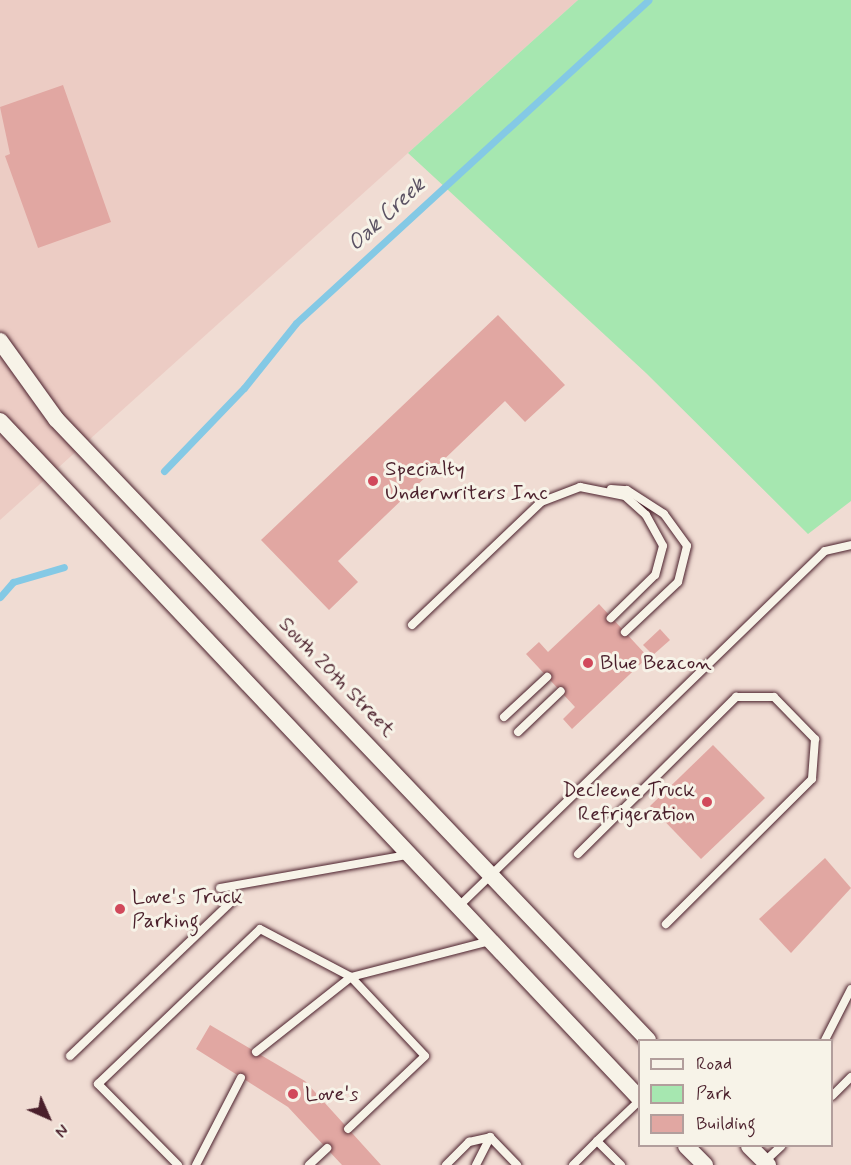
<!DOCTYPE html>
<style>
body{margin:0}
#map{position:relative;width:851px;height:1165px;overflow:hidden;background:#f0dcd3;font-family:Mynerve,sans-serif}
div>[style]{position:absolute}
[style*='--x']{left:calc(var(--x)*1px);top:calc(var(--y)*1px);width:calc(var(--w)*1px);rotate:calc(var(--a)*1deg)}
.built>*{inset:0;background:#ecccc4}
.green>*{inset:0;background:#a6e7b0}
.stream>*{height:7px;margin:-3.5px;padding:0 3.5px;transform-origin:3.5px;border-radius:3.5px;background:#84c9e5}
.building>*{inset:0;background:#e1a7a2}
.roads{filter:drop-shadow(0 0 2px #4a1f2b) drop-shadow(0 0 2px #4a1f2b)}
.service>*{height:8px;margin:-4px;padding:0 4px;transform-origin:4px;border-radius:4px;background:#f7f3e8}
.minor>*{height:16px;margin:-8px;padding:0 8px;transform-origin:8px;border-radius:8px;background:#f7f3e8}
.dots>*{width:16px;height:16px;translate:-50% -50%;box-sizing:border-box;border:3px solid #f7f3e8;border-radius:50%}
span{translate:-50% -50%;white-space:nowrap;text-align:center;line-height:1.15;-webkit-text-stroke:6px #f7f3e8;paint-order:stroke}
.poi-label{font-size:21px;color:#4a1f2b}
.left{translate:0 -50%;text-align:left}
.right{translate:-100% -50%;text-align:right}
.street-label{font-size:21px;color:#4a1f2b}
.water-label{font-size:22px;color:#5b5263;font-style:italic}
.legend{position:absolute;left:638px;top:1039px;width:195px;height:108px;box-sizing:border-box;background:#f7f3e8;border:2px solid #b29e9c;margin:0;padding:8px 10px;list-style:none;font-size:18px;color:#4a1f2b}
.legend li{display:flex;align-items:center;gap:12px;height:30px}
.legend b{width:30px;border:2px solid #b29e9c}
.north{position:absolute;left:18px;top:1087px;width:60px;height:60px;-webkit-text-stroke:4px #f7f3e8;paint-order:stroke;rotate:135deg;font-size:16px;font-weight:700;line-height:24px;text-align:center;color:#4a1f2b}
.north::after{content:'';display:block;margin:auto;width:21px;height:27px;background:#4a1f2b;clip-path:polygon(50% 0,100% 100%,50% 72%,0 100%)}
</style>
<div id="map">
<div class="built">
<div style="clip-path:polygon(0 0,578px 0,0 520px)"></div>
</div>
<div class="green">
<div style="clip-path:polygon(578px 0,851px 0,851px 501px,808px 534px,646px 373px,408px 153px)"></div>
</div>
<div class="stream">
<div style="--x:164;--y:471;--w:115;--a:-46.1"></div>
<div style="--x:244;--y:388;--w:83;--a:-51.3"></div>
<div style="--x:296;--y:323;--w:478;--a:-42.5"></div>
<div style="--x:0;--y:597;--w:20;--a:-49"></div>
<div style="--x:13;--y:582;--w:53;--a:-16.4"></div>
</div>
<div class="building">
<div style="clip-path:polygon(63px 85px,111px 222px,38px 248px,5px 156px,10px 154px,0 107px)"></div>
<div style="clip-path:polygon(498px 315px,565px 385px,525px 422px,505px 401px,338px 561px,358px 582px,329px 610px,261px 540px)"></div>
<div style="clip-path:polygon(599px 604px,648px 657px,572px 729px,563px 719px,575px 707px,526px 654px,539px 642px,548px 652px)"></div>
<div style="clip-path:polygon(660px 629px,670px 640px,653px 655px,643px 645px)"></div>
<div style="clip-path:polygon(713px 745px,765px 798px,701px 859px,650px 806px)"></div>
<div style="clip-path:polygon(825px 858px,851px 888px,791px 953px,759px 919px)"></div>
<div style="clip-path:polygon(210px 1025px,305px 1081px,381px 1165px,342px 1165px,288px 1107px,196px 1049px)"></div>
</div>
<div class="roads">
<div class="service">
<div style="--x:611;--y:489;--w:16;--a:4"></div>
<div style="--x:627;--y:490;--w:44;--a:33"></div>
<div style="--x:664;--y:514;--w:39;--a:54"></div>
<div style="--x:687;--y:546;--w:37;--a:104"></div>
<div style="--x:678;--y:582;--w:73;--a:136.7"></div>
<div style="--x:412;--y:625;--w:178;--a:-43.6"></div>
<div style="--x:541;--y:502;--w:42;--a:-21"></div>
<div style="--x:580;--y:487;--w:46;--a:11.3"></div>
<div style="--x:625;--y:496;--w:28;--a:42"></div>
<div style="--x:646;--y:515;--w:35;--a:61"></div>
<div style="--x:663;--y:546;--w:30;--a:105"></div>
<div style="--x:655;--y:575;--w:62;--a:135.7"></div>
<div style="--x:504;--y:717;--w:59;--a:-42.9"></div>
<div style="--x:518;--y:732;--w:59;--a:-43.6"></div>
<div style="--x:578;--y:854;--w:223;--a:-44.8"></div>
<div style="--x:736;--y:697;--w:38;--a:0"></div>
<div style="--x:774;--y:697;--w:59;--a:45.7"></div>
<div style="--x:815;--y:739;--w:40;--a:94.3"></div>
<div style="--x:812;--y:779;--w:206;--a:135.2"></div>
<div style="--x:220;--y:888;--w:191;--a:-10"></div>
<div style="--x:458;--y:907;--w:511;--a:-44.13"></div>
<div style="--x:825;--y:551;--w:27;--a:-13"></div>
<div style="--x:825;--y:1040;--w:57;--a:-63"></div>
<div style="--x:256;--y:1052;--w:121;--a:-38.3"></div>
<div style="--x:351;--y:977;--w:108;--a:46.9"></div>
<div style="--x:425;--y:1056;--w:106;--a:136.5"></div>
<div style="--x:70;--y:1056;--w:224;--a:-43.7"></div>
<div style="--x:832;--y:1096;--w:27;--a:-45"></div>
<div style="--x:490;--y:1137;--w:39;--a:46"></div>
<div style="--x:763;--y:1163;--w:25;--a:-43"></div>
<div style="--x:178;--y:1165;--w:114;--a:-134.6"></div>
<div style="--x:98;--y:1084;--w:224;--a:-43.7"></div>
<div style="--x:260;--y:929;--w:103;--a:27.8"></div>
<div style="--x:351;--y:977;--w:144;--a:-14.5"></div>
<div style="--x:196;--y:1165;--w:98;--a:-62.7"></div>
<div style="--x:309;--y:1165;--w:25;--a:-43"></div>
<div style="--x:446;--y:1165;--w:33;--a:-45"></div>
<div style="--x:469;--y:1142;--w:22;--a:-13"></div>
<div style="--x:476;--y:1165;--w:31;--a:-63"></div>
<div style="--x:573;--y:1165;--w:34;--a:-45"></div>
<div style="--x:621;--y:1165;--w:34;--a:-135"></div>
<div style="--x:597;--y:1141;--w:59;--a:-43.6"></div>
</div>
<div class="minor">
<div style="--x:0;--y:341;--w:96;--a:54.3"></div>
<div style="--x:56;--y:419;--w:858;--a:46.37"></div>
<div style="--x:0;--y:421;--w:932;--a:46.65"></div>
<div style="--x:686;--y:1146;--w:27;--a:45"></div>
<div style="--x:749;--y:1146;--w:27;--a:45"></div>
</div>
</div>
<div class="dots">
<div style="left:373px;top:481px;background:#d1495b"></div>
<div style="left:588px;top:663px;background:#d1495b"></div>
<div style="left:707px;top:802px;background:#d1495b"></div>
<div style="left:120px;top:909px;background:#d1495b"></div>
<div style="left:293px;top:1094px;background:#d1495b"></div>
</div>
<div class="poi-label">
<span class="left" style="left:385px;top:481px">Specialty<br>Underwriters Inc</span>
<span class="left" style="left:600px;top:663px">Blue Beacon</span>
<span class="right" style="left:695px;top:802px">Decleene Truck<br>Refrigeration</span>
<span class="left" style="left:132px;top:909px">Love's Truck<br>Parking</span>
<span class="left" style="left:305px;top:1094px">Love's</span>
</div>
<div class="street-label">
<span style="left:337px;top:677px;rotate:46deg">South 20th Street</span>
</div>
<div class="water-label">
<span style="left:387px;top:215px;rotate:-43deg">Oak Creek</span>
</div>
<ul class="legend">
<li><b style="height:8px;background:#f7f3e8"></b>Road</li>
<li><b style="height:16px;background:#a6e7b0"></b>Park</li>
<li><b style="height:16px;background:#e1a7a2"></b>Building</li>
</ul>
<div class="north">N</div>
</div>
